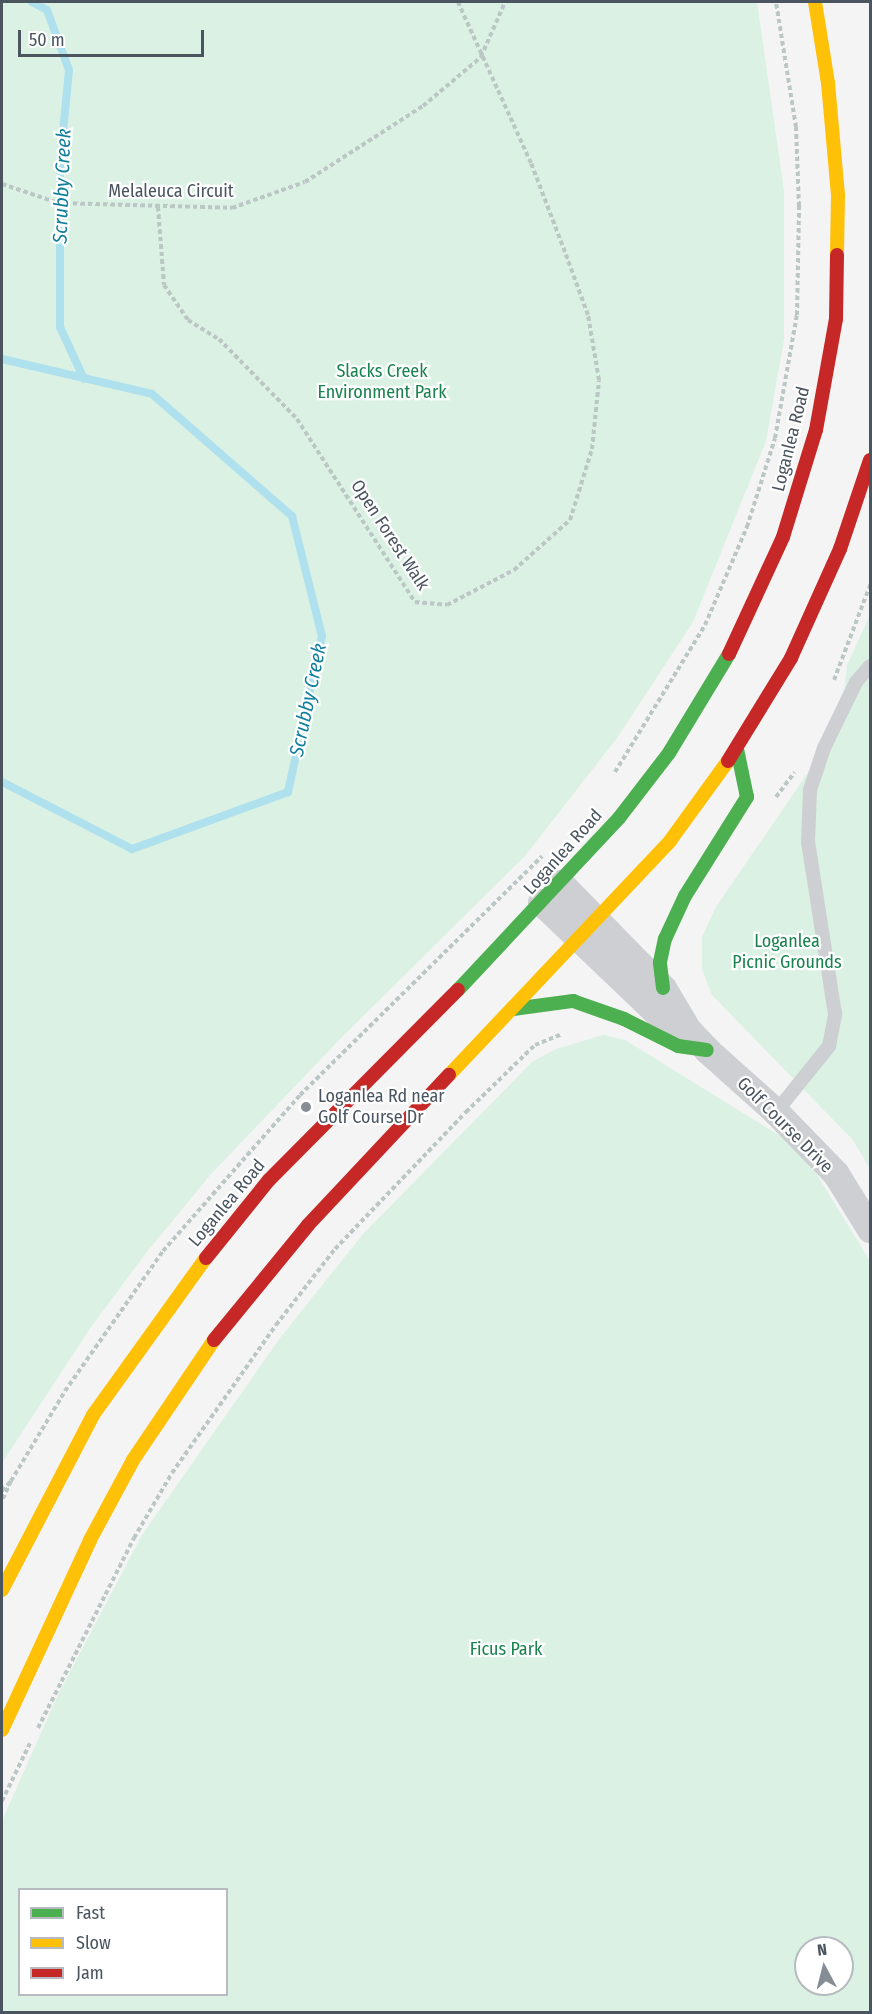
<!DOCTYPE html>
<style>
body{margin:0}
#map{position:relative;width:872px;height:2014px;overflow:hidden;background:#f4f4f4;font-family:"Fira Sans Condensed",sans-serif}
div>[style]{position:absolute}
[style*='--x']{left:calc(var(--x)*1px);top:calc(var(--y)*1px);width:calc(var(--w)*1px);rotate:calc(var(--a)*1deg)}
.green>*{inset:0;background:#daf1e3}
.stream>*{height:8px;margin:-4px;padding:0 4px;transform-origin:4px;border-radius:4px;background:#afe0ee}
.path>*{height:4px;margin-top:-2px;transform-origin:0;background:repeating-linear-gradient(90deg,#bbc7c4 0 4.5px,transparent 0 7.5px)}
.lane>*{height:14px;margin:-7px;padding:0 7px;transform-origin:7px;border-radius:7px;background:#cdcfd2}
.street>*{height:27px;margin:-13.5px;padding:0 13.5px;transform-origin:13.5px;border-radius:13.5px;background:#cdcfd2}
.fast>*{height:14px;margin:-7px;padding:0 7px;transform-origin:7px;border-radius:7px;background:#4caf50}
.slow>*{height:14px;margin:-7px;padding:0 7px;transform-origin:7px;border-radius:7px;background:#ffc107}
.jam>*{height:14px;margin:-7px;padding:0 7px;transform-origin:7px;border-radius:7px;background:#c62828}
.dots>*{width:16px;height:16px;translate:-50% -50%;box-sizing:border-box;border:3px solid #fff;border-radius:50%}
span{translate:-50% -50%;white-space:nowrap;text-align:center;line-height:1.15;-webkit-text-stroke:4.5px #fff;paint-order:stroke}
.street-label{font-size:18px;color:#4a5560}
.park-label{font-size:18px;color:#1a824f}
.poi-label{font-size:18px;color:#4a5560}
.left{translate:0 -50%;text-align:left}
.water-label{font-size:20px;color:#107f9d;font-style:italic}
.frame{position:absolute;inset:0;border:3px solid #4a5560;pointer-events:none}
.legend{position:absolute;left:18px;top:1888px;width:210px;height:108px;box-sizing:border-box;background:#fff;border:2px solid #b7bbbf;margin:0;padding:8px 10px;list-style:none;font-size:18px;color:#4a5560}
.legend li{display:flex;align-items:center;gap:12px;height:30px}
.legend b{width:30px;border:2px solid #b7bbbf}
.north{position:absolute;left:794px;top:1936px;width:60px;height:60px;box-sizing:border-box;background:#fff;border:2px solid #b7bbbf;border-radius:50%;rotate:353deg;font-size:16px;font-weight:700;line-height:24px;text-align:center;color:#4a5560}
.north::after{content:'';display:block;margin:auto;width:21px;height:27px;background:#868d94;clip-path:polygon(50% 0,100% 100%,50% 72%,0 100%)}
.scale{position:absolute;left:18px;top:30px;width:186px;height:27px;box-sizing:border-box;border:3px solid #4a5560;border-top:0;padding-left:8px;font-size:18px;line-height:21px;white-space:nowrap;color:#4a5560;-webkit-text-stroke:4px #fff;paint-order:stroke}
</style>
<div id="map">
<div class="green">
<div style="clip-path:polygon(2px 2px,757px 2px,784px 191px,784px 340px,766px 441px,693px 622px,617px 738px,525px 856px,342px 1037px,211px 1174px,146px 1253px,91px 1327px,2px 1463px)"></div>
<div style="clip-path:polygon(870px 615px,870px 1169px,853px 1140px,712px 995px,702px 970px,702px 937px,716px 907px,811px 768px,843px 701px,847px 665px)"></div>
<div style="clip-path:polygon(evenodd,603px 1035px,625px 1040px,801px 1149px,870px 1261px,870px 2012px,2px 2012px,2px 1821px,58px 1695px,142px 1535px,280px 1338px,364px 1233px,532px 1062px,556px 1049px,603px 1035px,20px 1890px,226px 1890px,226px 1994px,20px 1994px,20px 1890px,603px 1035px,806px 1948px,842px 1948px,842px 1984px,806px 1984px,806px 1948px)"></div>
</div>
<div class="stream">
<div style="--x:32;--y:2;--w:17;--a:28"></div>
<div style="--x:47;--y:10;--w:64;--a:69.9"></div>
<div style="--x:69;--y:70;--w:94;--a:95.5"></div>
<div style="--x:60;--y:164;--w:163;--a:90"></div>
<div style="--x:60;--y:327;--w:57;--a:65.2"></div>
<div style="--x:2;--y:359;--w:154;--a:13.1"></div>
<div style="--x:152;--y:394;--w:186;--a:41.1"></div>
<div style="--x:292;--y:516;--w:124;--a:76"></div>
<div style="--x:322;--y:636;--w:160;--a:102.3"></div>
<div style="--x:288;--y:792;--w:166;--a:159.9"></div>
<div style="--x:132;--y:849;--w:146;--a:-152.7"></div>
</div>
<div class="path">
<div style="--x:2;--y:184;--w:59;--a:18.7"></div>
<div style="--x:58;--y:203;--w:174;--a:1.6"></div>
<div style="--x:232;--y:208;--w:77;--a:-19.6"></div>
<div style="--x:305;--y:182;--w:140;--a:-32.8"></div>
<div style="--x:423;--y:106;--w:76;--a:-40.2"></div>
<div style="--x:481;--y:57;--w:60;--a:-66.4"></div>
<div style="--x:158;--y:207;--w:78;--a:85.6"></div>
<div style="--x:164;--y:285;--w:42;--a:55.6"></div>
<div style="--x:188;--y:320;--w:36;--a:32"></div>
<div style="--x:219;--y:339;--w:112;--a:45.7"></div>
<div style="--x:297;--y:419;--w:218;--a:57.2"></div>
<div style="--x:415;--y:602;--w:32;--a:5"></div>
<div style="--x:447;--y:605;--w:76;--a:-27.6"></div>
<div style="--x:514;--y:570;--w:75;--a:-41.8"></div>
<div style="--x:570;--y:520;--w:74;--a:-72.8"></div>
<div style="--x:592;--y:449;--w:69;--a:-84.2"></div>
<div style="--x:599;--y:380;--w:66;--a:-99.6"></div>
<div style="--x:588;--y:315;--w:67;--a:-110.1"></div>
<div style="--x:565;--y:252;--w:95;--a:-110.9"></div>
<div style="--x:531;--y:163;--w:177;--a:-114.4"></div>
<div style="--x:834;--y:680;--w:102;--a:-69.2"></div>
<div style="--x:615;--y:772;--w:172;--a:-58.5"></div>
<div style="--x:705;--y:625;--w:107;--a:-66.8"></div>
<div style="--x:747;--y:527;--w:93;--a:-72.5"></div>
<div style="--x:775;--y:438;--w:125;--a:-79.9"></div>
<div style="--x:797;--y:315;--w:109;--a:-88.9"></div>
<div style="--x:799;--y:206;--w:79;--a:-92.2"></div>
<div style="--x:796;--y:127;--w:127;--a:-99.1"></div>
<div style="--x:776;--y:797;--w:31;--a:-53"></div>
<div style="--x:11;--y:1481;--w:105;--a:-59"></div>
<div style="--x:65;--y:1391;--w:171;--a:-55"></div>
<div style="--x:163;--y:1251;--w:208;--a:-48.7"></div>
<div style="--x:300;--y:1095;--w:340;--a:-44.6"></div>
<div style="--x:2;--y:1491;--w:13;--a:-48"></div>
<div style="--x:11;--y:1481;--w:21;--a:115"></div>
<div style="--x:38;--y:1728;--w:213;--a:-63.2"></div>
<div style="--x:134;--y:1538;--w:75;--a:-59.7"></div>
<div style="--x:172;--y:1473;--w:181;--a:-54.9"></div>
<div style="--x:276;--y:1325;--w:96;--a:-52.2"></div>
<div style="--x:335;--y:1249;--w:190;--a:-46.3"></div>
<div style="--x:466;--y:1112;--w:96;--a:-44.2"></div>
<div style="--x:535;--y:1045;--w:29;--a:-22"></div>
<div style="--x:2;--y:1801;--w:64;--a:-64.2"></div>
</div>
<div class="lane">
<div style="--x:776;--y:1112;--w:85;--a:-51.2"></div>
<div style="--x:829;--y:1046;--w:33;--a:-79"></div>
<div style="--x:835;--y:1014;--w:174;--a:-98.9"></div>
<div style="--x:808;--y:842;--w:52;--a:-87.8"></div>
<div style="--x:810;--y:790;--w:44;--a:-71.6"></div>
<div style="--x:824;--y:748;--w:73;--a:-64.1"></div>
<div style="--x:856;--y:682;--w:21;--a:-49"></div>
</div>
<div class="street">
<div style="--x:560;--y:883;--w:147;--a:45.6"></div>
<div style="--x:663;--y:988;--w:49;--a:59.2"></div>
<div style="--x:688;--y:1030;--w:28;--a:46"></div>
<div style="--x:707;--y:1050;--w:93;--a:41.9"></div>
<div style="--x:776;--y:1112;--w:86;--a:45.9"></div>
<div style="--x:836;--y:1174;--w:65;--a:58.3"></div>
<div style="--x:541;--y:902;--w:161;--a:43.7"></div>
<div style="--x:657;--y:1013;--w:35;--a:29"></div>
</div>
<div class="fast">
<div style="--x:663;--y:988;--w:26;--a:-97"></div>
<div style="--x:660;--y:962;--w:24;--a:-78"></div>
<div style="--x:665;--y:939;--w:47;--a:-65.1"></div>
<div style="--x:685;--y:896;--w:117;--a:-57.9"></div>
<div style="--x:747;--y:797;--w:49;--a:-101.8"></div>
<div style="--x:458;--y:990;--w:236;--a:-46.9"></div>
<div style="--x:619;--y:818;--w:82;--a:-52.4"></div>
<div style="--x:669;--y:753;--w:116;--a:-58.8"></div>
<div style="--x:513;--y:1009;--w:61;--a:-7.6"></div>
<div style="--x:573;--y:1001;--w:54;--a:19.4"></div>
<div style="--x:624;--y:1019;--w:60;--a:26.6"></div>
<div style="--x:678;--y:1046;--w:29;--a:8"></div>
</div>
<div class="slow">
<div style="--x:815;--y:2;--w:82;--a:80.9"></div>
<div style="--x:828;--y:83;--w:113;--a:84.9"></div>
<div style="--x:838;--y:196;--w:59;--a:91"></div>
<div style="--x:449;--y:1075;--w:322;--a:-46.6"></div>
<div style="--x:670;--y:841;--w:99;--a:-54.1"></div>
<div style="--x:2;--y:1590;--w:197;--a:-62.5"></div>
<div style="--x:93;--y:1415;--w:193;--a:-54.3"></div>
<div style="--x:2;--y:1730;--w:209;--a:-65.1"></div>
<div style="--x:90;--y:1540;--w:91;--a:-61.7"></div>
<div style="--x:133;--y:1460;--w:145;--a:-56"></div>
</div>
<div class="jam">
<div style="--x:729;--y:654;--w:129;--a:-65.2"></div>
<div style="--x:783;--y:537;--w:112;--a:-72.9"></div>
<div style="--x:816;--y:430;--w:113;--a:-79.8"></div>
<div style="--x:836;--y:319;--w:64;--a:-89.1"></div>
<div style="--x:728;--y:761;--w:121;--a:-58.5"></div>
<div style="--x:791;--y:658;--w:120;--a:-65.8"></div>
<div style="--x:840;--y:549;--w:94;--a:-71.4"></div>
<div style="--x:206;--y:1258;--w:100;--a:-51.1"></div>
<div style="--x:269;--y:1180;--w:268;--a:-45.2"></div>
<div style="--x:214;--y:1340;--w:149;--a:-50.7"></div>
<div style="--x:308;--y:1225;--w:206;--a:-46.8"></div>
</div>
<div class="dots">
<div style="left:306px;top:1107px;background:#868d94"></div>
</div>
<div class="street-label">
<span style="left:171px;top:191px">Melaleuca Circuit</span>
<span style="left:791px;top:439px;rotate:-76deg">Loganlea Road</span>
<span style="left:390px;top:535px;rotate:57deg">Open Forest Walk</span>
<span style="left:563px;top:852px;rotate:-48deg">Loganlea Road</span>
<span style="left:785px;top:1125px;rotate:45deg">Golf Course Drive</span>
<span style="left:227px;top:1203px;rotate:-50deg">Loganlea Road</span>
</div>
<div class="park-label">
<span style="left:382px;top:382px">Slacks Creek<br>Environment Park</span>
<span style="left:787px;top:952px">Loganlea<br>Picnic Grounds</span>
<span style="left:506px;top:1649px">Ficus Park</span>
</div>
<div class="poi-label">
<span class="left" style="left:318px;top:1107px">Loganlea Rd near<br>Golf Course Dr</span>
</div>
<div class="water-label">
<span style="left:62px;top:186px;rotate:-88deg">Scrubby Creek</span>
<span style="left:308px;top:700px;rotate:-78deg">Scrubby Creek</span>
</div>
<div class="frame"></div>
<ul class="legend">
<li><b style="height:8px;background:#4caf50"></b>Fast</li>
<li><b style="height:8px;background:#ffc107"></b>Slow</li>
<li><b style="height:8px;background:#c62828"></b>Jam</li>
</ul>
<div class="north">N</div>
<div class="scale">50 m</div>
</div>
